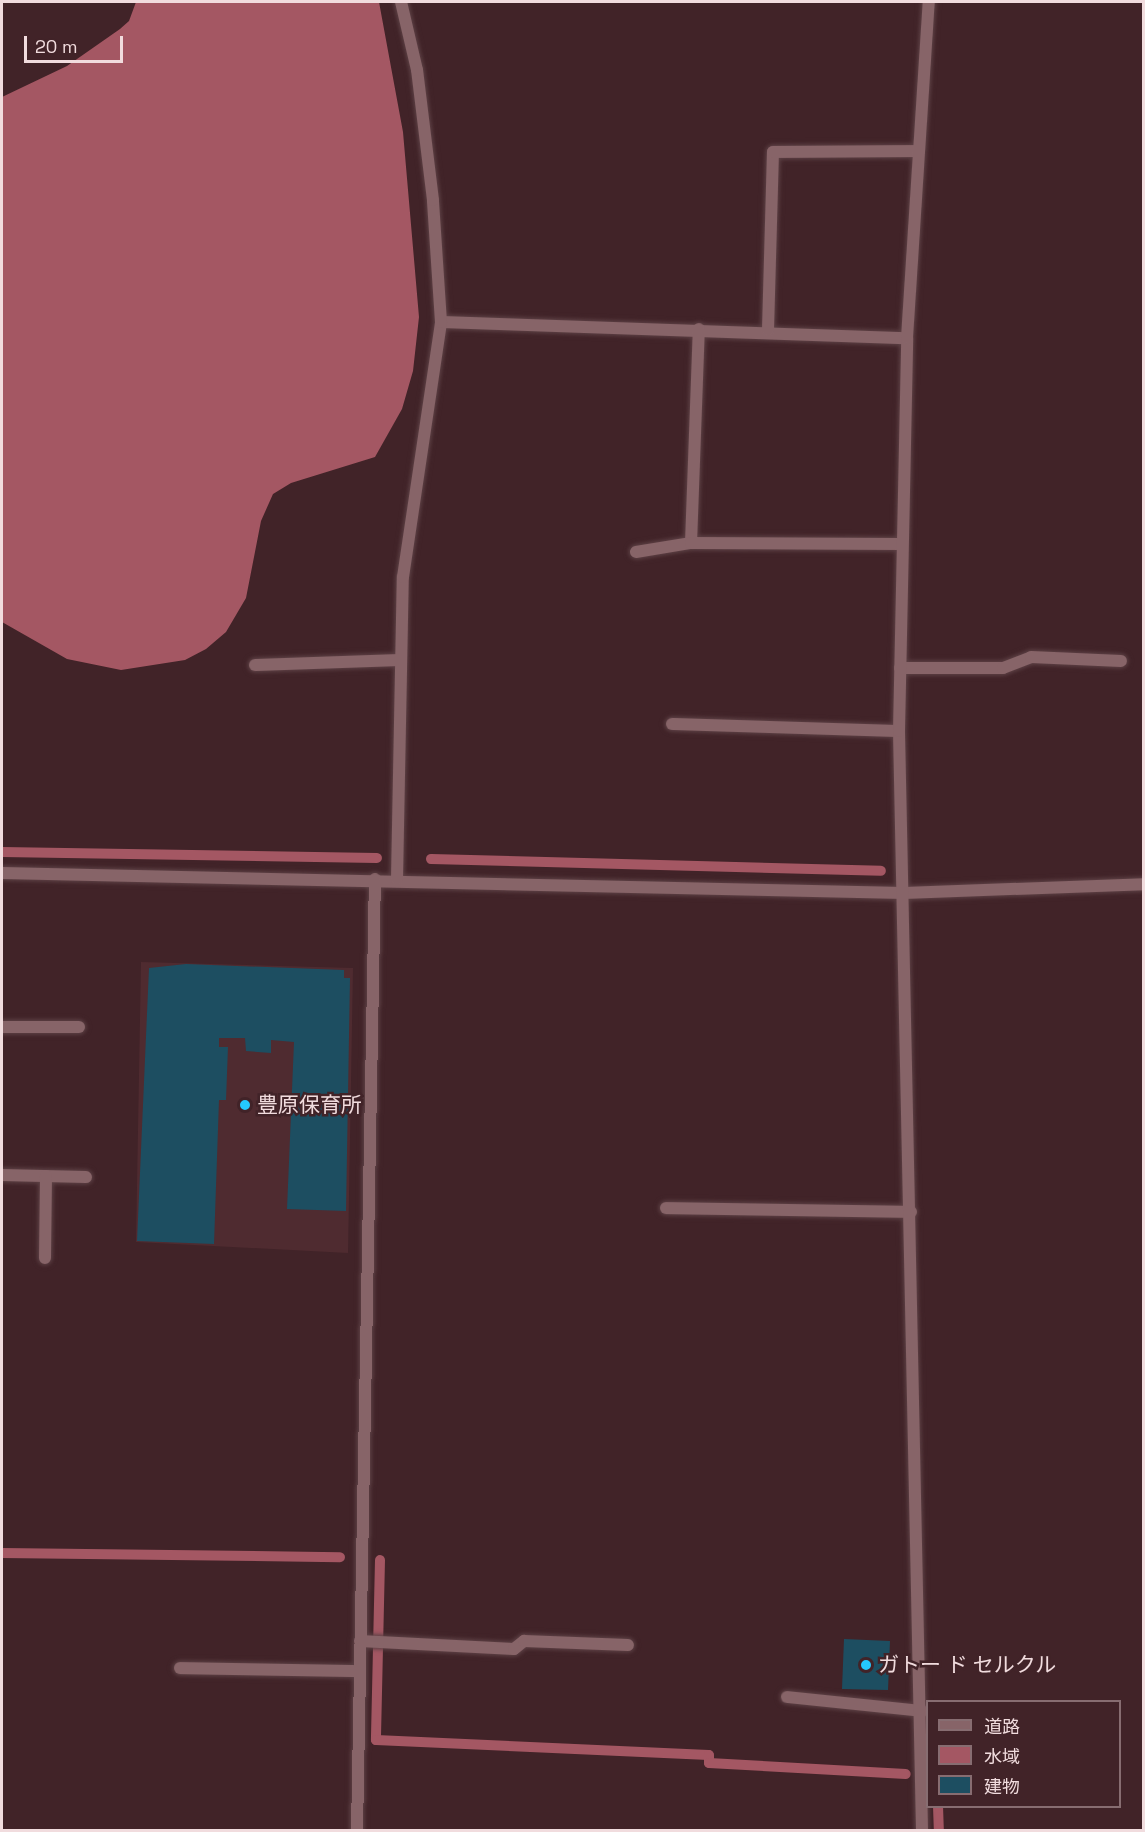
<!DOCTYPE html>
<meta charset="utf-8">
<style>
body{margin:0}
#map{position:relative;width:1145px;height:1832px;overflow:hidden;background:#412328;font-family:"Space Grotesk","Noto Sans JP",sans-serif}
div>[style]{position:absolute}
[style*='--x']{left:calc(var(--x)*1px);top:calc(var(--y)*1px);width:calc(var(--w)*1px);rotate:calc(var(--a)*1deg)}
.built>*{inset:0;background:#4f2b30}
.water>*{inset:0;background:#a45763}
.stream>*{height:10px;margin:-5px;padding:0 5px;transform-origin:5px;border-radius:5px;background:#a45763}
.building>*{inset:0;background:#1d4e61}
.roads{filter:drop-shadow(0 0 2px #5d4145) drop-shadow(0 0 2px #5d4145)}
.minor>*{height:12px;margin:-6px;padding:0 6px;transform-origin:6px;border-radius:6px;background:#876468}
.dots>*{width:16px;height:16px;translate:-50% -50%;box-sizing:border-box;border:3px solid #412328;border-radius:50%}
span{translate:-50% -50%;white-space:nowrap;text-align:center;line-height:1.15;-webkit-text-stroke:5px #412328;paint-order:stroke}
.poi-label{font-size:21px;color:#f1dcde}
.left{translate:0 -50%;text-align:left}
.frame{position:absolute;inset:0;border:3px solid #f1dcde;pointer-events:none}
.legend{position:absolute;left:926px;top:1700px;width:195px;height:108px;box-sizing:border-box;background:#412328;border:2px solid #876d71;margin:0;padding:8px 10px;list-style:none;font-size:18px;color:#f1dcde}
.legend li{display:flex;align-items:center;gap:12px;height:30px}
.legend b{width:30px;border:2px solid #876d71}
.scale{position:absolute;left:24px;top:36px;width:99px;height:27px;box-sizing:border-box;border:3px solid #f1dcde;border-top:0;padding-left:8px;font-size:18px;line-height:21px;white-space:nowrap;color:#f1dcde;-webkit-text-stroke:4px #412328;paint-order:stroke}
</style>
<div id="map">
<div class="built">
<div style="clip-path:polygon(141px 962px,353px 968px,348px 1253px,136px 1242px)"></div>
</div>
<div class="water">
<div style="clip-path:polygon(136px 2px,379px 2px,403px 132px,419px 317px,413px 371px,402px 409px,375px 457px,291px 483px,273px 494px,261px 521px,246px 598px,226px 632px,206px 649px,185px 660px,121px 670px,67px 659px,2px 622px,2px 97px,67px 66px,120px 29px,129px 21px)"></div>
</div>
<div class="stream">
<div style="--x:2;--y:852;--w:375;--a:0.9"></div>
<div style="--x:431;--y:859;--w:450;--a:1.5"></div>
<div style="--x:2;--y:1553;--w:338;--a:0.7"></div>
<div style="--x:380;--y:1560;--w:180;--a:91.3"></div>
<div style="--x:376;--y:1740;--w:333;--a:2.6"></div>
<div style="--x:709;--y:1755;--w:8;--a:90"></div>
<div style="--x:709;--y:1763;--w:197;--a:3.2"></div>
<div style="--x:938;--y:1806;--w:24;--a:88"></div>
</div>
<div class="building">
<div style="clip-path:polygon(186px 964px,344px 970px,344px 978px,350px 978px,346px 1211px,287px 1209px,294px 1042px,271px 1040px,271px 1053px,246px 1051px,245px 1038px,219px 1038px,219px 1047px,228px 1047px,226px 1100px,219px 1100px,214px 1244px,137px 1241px,149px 968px)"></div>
<div style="clip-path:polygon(844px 1639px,890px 1641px,888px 1690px,842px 1689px)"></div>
</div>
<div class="roads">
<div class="minor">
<div style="--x:441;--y:322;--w:466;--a:2"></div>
<div style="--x:768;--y:330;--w:178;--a:-88.4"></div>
<div style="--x:773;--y:152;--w:146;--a:-0.4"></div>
<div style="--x:691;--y:543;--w:214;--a:-87.9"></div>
<div style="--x:636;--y:552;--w:56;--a:-9.3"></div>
<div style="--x:691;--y:543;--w:211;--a:0.3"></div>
<div style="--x:255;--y:665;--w:146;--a:-2"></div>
<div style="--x:900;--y:668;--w:103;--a:0"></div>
<div style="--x:1003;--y:668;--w:30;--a:-21"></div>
<div style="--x:1031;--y:657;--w:90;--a:2.5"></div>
<div style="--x:672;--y:724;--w:227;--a:1.8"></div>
<div style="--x:2;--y:873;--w:902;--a:1.27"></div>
<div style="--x:904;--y:893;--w:240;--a:-2.1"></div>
<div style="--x:397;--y:879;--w:302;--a:-88.9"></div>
<div style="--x:403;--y:577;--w:258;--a:-81.5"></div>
<div style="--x:441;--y:322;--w:122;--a:-93.8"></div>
<div style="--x:433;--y:200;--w:131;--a:-97"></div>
<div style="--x:417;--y:70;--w:70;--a:-103.2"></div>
<div style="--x:2;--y:1027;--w:77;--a:0"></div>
<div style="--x:2;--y:1175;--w:84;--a:1.4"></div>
<div style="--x:666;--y:1208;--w:245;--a:0.9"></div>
<div style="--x:45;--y:1258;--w:82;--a:-89.3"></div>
<div style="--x:360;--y:1641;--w:154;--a:3"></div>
<div style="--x:514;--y:1649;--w:13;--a:-39"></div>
<div style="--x:524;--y:1641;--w:104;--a:2.2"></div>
<div style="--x:180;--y:1668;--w:180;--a:1"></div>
<div style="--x:787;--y:1697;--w:136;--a:5.9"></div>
<div style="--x:357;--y:1830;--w:951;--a:-88.92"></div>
<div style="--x:922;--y:1830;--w:1099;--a:-91.2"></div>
<div style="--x:899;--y:731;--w:393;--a:-88.8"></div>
<div style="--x:907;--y:338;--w:337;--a:-86.3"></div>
</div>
</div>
<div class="dots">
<div style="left:245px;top:1105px;background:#24c9fe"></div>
<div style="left:866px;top:1665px;background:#24c9fe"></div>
</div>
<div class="poi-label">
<span class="left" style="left:257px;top:1105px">豊原保育所</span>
<span class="left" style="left:878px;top:1665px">ガトー ド セルクル</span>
</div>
<div class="frame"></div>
<ul class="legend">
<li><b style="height:8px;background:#876468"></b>道路</li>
<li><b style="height:16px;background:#a45763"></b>水域</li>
<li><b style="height:16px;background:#1d4e61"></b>建物</li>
</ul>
<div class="scale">20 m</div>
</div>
